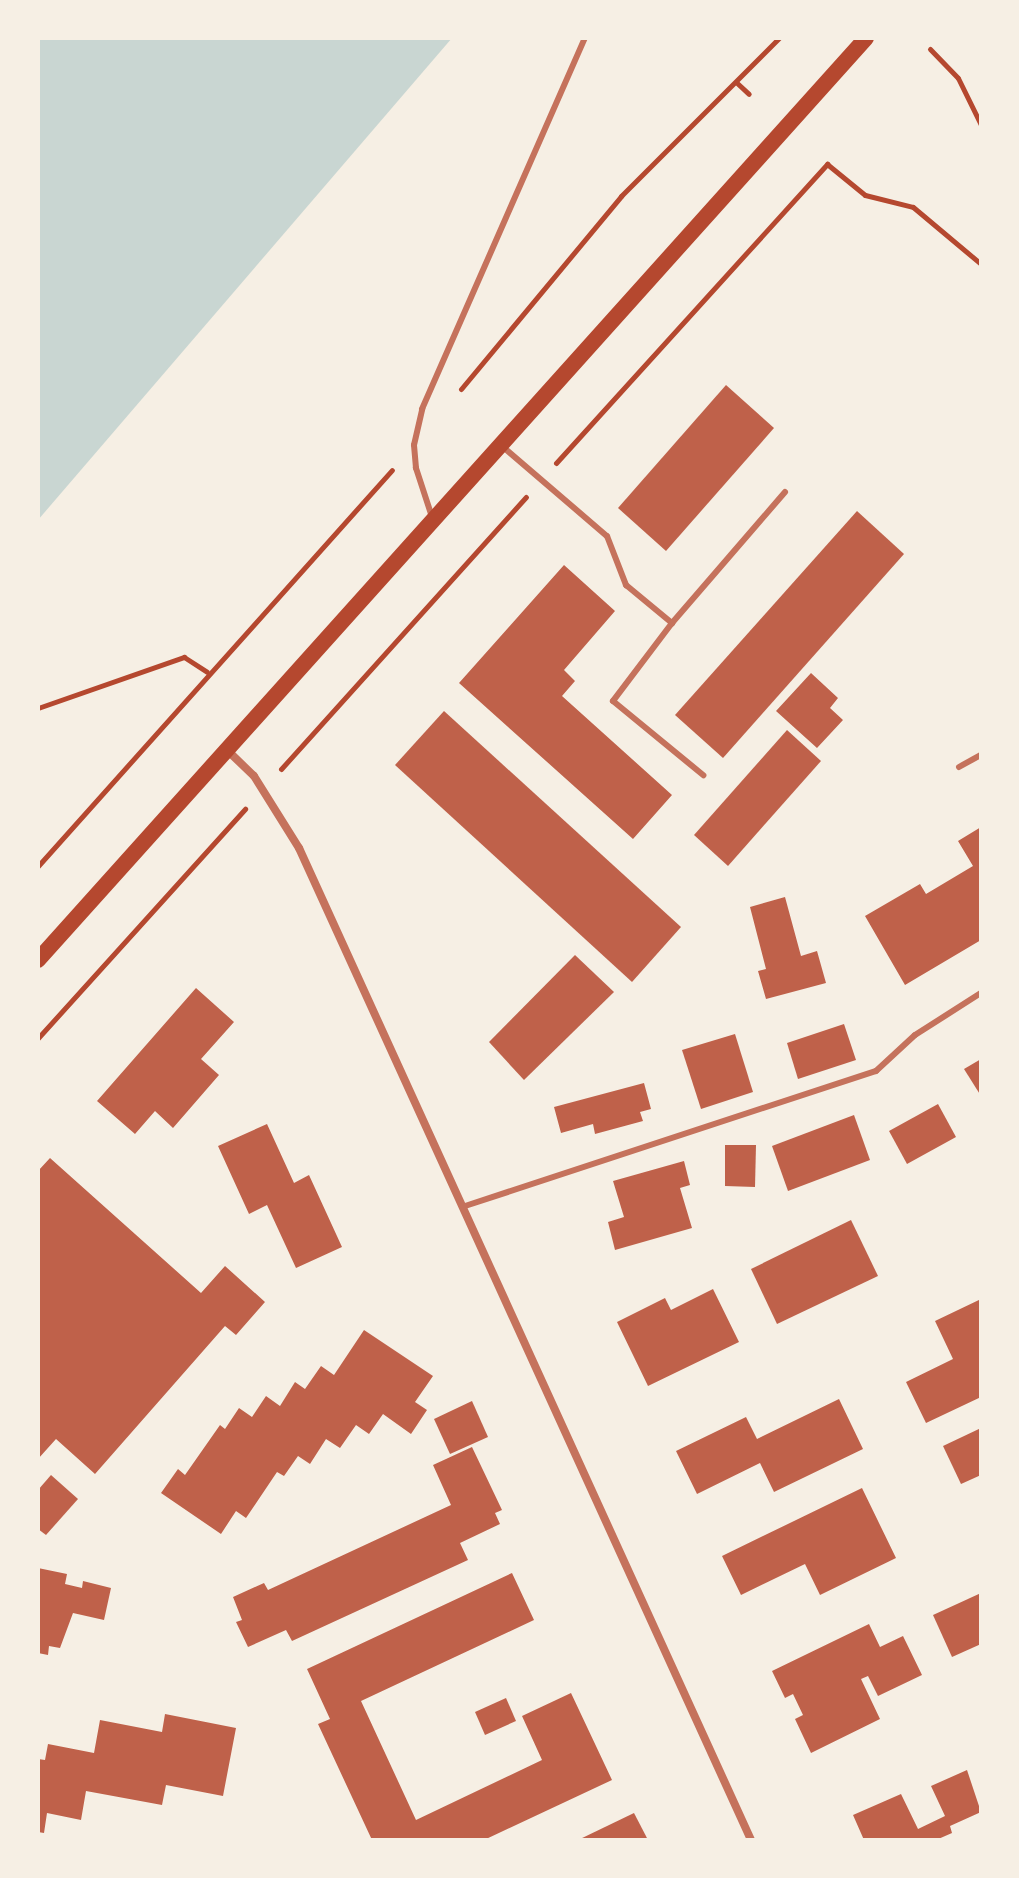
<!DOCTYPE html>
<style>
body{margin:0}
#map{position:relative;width:1019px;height:1878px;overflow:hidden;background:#f6efe4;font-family:Rubik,sans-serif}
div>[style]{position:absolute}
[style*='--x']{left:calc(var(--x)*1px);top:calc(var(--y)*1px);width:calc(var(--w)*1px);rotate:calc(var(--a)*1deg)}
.water>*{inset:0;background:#c9d6d2}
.building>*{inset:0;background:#bf614a}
.path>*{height:5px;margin:-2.5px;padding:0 2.5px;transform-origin:2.5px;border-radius:2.5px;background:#b5482f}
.service>*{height:6px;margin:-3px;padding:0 3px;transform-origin:3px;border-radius:3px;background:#c5725c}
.minor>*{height:8px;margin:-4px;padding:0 4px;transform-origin:4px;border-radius:4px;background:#c5725c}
.secondary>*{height:16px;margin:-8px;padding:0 8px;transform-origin:8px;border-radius:8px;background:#b5482f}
span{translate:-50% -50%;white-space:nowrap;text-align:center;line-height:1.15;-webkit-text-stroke:8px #f6efe4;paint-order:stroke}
.frame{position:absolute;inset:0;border:40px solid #f6efe4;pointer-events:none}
</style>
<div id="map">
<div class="water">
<div style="clip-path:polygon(38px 38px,452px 38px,38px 520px)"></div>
</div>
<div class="building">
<div style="clip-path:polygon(726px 385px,774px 428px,666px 551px,618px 508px)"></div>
<div style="clip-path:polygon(857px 511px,904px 554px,723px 758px,675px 715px)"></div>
<div style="clip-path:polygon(564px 565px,615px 611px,564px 670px,575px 681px,562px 696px,672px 795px,633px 839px,459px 683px)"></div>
<div style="clip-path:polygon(811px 673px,838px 698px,830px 708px,843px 720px,817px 748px,776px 711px)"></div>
<div style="clip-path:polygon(444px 711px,681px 927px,632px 982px,395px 765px)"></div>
<div style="clip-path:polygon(787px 730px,821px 761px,728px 866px,694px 835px)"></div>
<div style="clip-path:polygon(981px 827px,981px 940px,905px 985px,865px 916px,920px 884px,926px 894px,973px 866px,958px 841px)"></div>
<div style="clip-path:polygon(785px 897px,801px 956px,817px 951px,826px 983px,766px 999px,758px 971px,766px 969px,750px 907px)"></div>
<div style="clip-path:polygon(575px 955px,614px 992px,524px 1080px,489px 1042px)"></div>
<div style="clip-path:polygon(196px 988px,234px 1022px,201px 1059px,219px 1075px,173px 1128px,155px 1111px,135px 1134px,97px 1101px)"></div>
<div style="clip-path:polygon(844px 1024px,856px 1060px,798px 1079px,787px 1043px)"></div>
<div style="clip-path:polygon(735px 1034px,753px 1092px,701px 1109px,682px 1050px)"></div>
<div style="clip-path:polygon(981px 1059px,981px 1096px,964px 1069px)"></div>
<div style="clip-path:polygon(644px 1083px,651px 1109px,640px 1112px,643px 1121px,595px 1134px,593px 1124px,561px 1133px,554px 1107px)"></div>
<div style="clip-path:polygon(938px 1104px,956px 1137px,907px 1164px,889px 1131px)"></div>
<div style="clip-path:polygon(854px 1115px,870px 1160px,788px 1191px,772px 1146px)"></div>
<div style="clip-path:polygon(267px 1124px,294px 1183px,309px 1175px,342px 1247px,296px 1268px,267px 1205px,249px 1214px,218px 1146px)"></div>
<div style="clip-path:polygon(725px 1145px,756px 1145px,755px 1187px,725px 1186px)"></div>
<div style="clip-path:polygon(50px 1158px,201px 1293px,225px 1266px,265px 1302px,236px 1335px,225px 1326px,95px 1474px,56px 1439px,38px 1459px,38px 1171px)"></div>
<div style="clip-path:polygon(684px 1161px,690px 1185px,680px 1188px,692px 1228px,615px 1250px,608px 1222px,624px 1217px,613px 1181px)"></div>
<div style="clip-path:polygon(851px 1220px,878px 1276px,777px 1324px,751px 1269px)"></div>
<div style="clip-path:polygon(713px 1289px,739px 1342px,648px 1386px,617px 1322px,665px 1298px,671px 1310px)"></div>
<div style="clip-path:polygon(981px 1299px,981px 1397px,926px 1423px,906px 1382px,953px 1359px,935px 1321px)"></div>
<div style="clip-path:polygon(364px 1330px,433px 1376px,415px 1402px,427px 1410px,411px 1434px,383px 1414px,369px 1434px,356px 1425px,340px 1448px,326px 1439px,310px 1464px,298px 1456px,284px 1476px,277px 1472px,246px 1518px,236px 1511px,221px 1534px,161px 1493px,178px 1469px,185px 1475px,220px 1425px,225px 1429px,239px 1408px,252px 1417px,266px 1396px,280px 1406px,295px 1382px,305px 1389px,321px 1366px,334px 1375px)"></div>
<div style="clip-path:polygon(839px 1399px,863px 1449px,774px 1492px,760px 1463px,697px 1494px,676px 1451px,746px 1417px,757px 1439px)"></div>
<div style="clip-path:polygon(472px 1401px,488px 1437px,450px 1454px,434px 1419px)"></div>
<div style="clip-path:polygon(981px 1428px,981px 1475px,961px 1484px,943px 1446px)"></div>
<div style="clip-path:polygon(472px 1447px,502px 1510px,495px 1513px,500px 1524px,460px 1543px,468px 1560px,292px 1641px,286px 1630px,248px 1647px,236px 1622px,242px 1620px,233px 1597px,264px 1583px,268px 1590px,451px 1505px,433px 1465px)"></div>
<div style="clip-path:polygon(51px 1475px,78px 1499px,46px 1535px,38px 1529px,38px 1490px)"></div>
<div style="clip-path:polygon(862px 1488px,896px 1558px,820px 1595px,805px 1564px,741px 1595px,722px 1556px)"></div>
<div style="clip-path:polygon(38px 1568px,67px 1574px,65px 1584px,82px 1588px,83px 1581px,111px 1588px,104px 1620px,73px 1613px,60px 1648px,49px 1646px,48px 1655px,38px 1653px)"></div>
<div style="clip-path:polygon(512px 1573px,534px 1620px,361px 1701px,416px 1820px,542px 1760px,522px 1716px,571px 1693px,612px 1780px,484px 1840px,372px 1840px,318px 1724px,330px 1719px,307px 1669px)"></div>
<div style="clip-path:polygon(981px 1593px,981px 1644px,952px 1657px,933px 1615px)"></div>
<div style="clip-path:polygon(869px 1624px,880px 1647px,903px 1636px,922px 1675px,878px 1696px,868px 1676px,861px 1679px,880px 1719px,811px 1753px,795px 1719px,803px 1715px,793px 1694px,785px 1698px,772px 1671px)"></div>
<div style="clip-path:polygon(506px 1698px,516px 1721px,485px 1735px,475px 1712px)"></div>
<div style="clip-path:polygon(165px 1714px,236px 1728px,223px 1796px,166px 1785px,162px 1805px,86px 1791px,81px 1820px,47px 1813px,44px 1833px,38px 1832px,38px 1759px,45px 1760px,48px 1744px,94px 1753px,100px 1720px,162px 1732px)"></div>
<div style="clip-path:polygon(967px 1770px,981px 1812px,950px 1826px,952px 1833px,936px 1840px,864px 1840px,853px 1815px,901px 1794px,918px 1829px,945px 1816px,931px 1786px)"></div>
<div style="clip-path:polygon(634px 1813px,648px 1840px,578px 1840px)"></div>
</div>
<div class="path">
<div style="--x:930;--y:49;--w:40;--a:46"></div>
<div style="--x:958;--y:78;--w:52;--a:63.9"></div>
<div style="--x:737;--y:83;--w:16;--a:43"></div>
<div style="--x:461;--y:389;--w:251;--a:-50.3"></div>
<div style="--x:621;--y:196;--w:223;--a:-45"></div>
<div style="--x:556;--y:463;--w:404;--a:-47.8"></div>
<div style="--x:827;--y:164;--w:49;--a:39.2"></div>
<div style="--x:865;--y:195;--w:49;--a:14"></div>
<div style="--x:913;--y:207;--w:89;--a:40"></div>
<div style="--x:38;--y:708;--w:155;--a:-19.3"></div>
<div style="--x:184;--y:657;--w:27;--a:33"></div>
<div style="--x:281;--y:769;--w:366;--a:-48"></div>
<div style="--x:38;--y:866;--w:531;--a:-48.21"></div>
<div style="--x:38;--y:1038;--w:309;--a:-47.9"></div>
</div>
<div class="service">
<div style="--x:503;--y:447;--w:137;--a:40.6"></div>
<div style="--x:607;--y:536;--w:53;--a:68.8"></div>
<div style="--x:626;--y:585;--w:60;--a:39.6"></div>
<div style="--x:672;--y:623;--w:98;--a:127.1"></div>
<div style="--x:613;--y:701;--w:117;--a:39.4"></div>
<div style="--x:432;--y:517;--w:52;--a:-108.1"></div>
<div style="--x:416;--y:468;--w:23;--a:-95"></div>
<div style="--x:414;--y:445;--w:37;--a:-77"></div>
<div style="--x:422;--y:409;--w:405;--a:-66.3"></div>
<div style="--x:672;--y:623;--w:173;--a:-49.2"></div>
<div style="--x:959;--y:767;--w:25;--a:-29"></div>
<div style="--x:462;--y:1207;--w:436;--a:-18.2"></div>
<div style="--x:876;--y:1071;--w:53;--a:-42.7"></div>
<div style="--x:915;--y:1035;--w:78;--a:-32.5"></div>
</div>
<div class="minor">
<div style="--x:227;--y:750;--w:37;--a:44"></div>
<div style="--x:254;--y:776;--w:85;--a:58"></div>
<div style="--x:299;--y:848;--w:1090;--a:65.5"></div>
</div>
<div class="secondary">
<div style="--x:38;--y:960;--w:1239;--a:-48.07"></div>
</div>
<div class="frame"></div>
</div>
